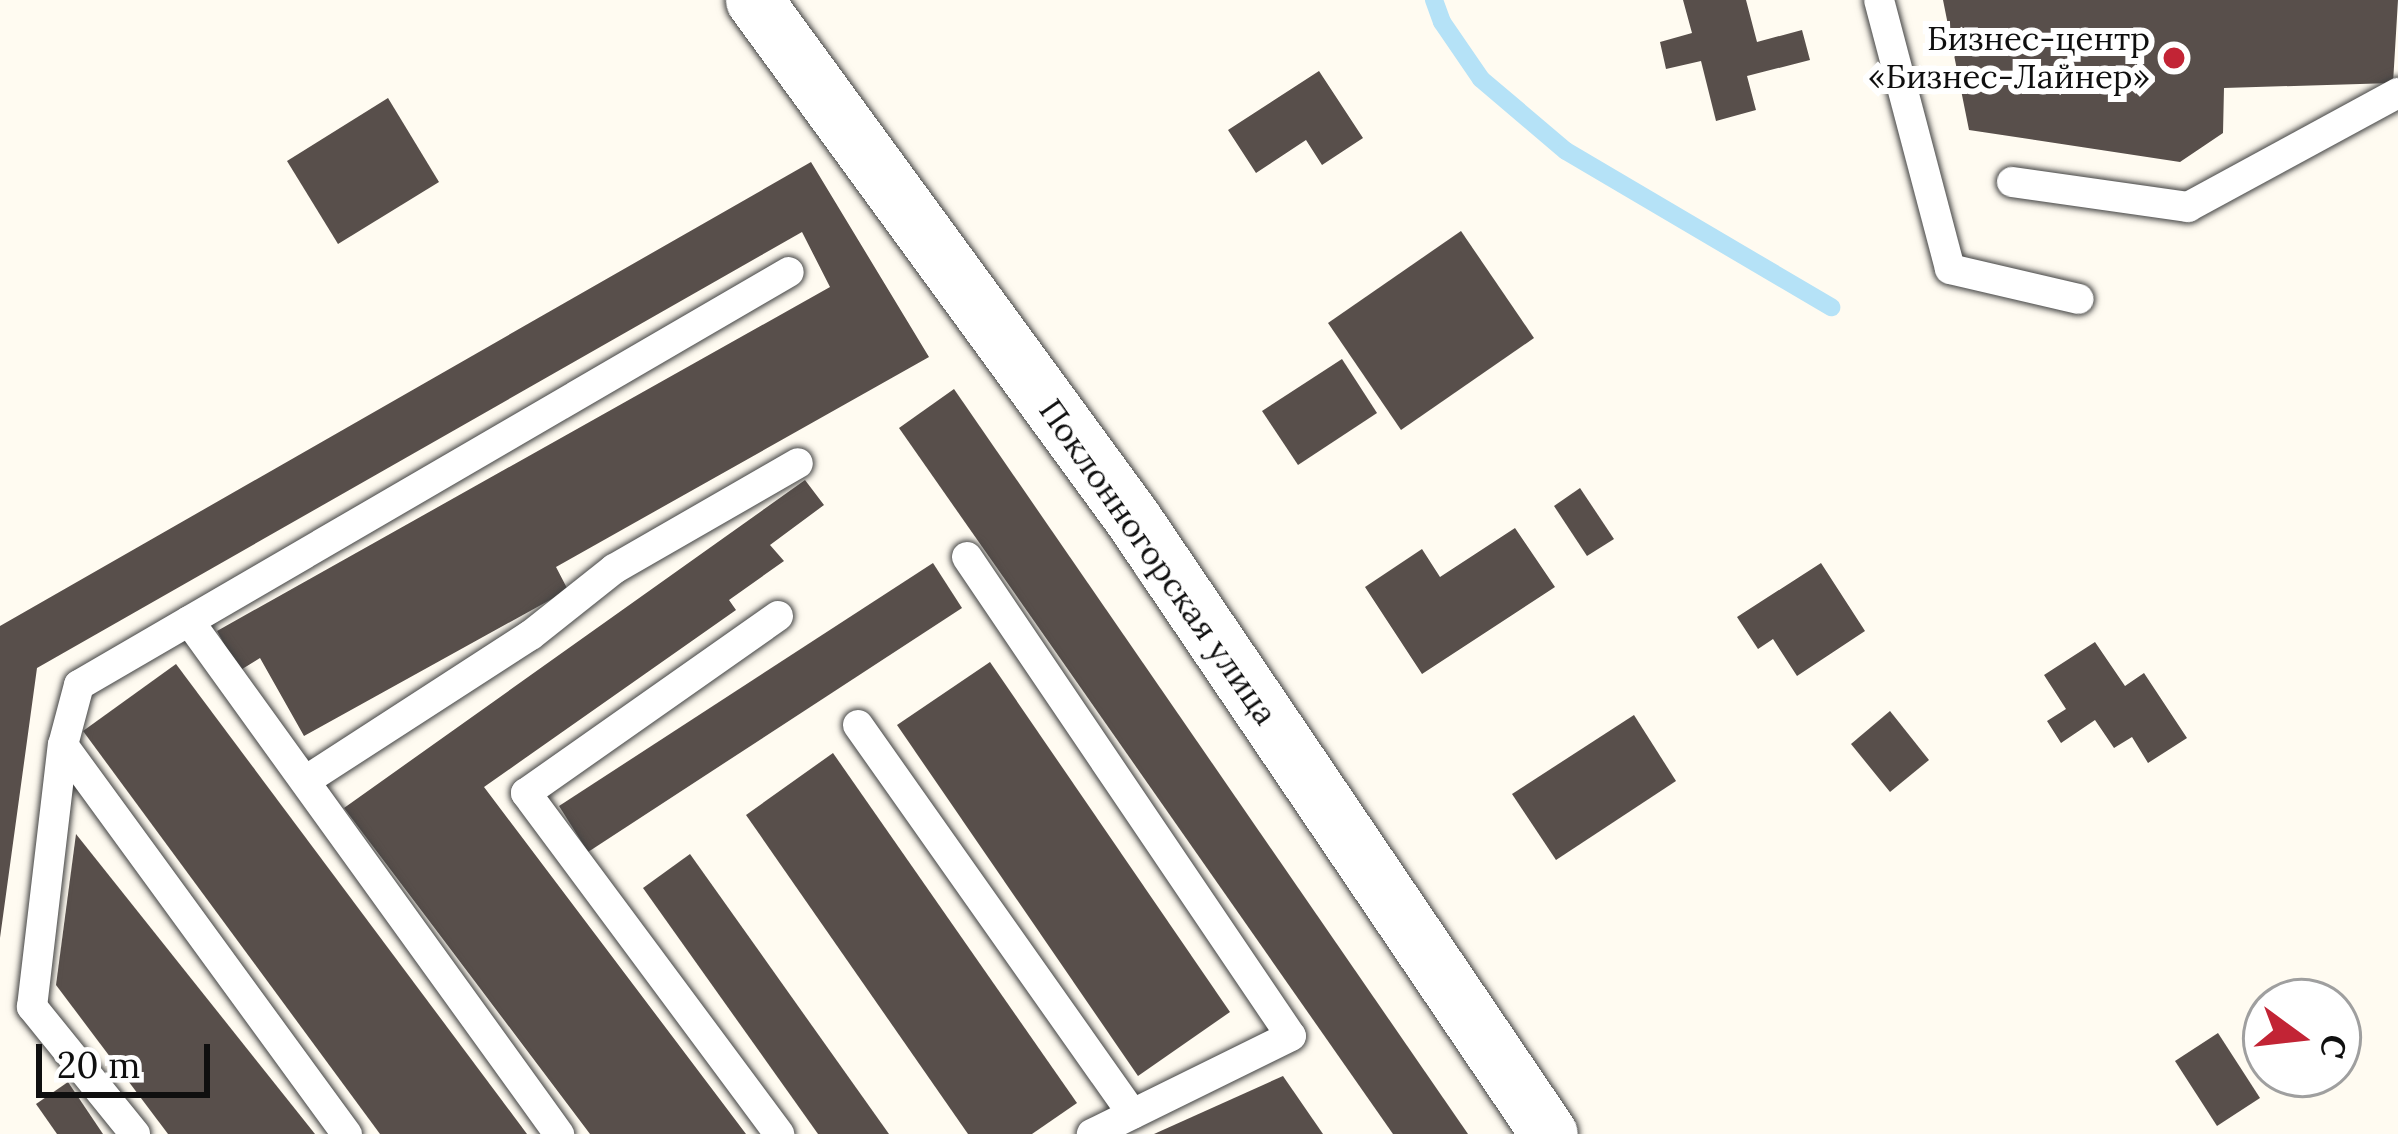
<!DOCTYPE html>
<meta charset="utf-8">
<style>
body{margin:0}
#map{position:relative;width:2398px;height:1134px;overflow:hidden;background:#fffbf1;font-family:Lora,serif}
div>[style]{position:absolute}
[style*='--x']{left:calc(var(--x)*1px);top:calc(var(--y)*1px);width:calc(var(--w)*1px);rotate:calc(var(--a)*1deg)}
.stream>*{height:18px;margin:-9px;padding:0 9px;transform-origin:9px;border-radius:9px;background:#b5e2f7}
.building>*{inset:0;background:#584f4b}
.roads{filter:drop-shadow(0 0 3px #424242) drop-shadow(0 0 3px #424242)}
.lane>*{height:30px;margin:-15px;padding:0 15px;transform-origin:15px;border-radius:15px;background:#fff}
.street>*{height:57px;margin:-28.5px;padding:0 28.5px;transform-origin:28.5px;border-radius:28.5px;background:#fff}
.dots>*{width:33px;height:33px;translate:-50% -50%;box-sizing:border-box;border:6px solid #fff;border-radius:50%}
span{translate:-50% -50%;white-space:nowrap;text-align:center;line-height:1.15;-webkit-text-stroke:12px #fff;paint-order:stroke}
.poi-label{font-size:33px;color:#0f0f0f}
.right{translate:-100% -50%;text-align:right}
.street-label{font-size:33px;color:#0f0f0f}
.north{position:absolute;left:2242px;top:978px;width:120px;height:120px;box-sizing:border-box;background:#fff;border:3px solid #9f9f9f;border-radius:50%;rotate:105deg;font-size:33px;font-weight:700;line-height:48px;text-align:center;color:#0f0f0f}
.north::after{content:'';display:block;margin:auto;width:42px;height:54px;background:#c22435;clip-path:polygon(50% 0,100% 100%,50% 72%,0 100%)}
.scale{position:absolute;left:36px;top:1044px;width:174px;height:54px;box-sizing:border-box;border:6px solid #0f0f0f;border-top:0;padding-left:15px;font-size:36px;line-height:42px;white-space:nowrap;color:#0f0f0f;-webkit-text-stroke:9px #fff;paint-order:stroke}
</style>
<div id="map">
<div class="stream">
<div style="--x:1434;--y:0;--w:23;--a:70"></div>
<div style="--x:1442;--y:22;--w:69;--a:55.6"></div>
<div style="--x:1481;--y:79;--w:111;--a:40.3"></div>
<div style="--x:1566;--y:151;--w:308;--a:30.5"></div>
</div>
<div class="building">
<div style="clip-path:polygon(1683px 0,1746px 0,1757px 42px,1802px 30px,1810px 60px,1747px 76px,1756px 110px,1716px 121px,1701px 61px,1666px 69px,1660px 42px,1692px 33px)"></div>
<div style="clip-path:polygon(1943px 0,2398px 0,2393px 83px,2224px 88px,2223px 133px,2180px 162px,1969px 130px)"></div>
<div style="clip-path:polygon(1319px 71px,1363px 138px,1322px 165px,1306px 140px,1256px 173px,1228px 130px)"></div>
<div style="clip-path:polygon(388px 98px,439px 182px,338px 244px,287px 161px)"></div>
<div style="clip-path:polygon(811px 162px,929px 357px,556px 567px,568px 590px,304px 736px,260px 658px,239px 671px,217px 631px,830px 287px,802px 232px,37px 668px,0 938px,0 626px)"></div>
<div style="clip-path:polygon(1461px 231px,1534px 338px,1401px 430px,1328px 323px)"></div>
<div style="clip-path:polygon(1342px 359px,1377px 413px,1298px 465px,1262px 411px)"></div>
<div style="clip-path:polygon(954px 389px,1468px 1134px,1393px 1134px,899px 428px)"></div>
<div style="clip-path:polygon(805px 480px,824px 505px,770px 545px,784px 561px,729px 600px,736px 610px,484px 787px,746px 1134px,590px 1134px,344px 808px)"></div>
<div style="clip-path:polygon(1580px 488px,1614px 539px,1587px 556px,1554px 506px)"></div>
<div style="clip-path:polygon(1515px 528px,1555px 587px,1422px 674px,1365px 587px,1422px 549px,1440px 577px)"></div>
<div style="clip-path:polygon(933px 563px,962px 608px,588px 852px,559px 806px)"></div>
<div style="clip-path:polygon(1821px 563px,1865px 631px,1797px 676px,1773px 639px,1758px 649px,1737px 617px)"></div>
<div style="clip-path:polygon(2095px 642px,2125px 686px,2144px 673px,2187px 738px,2148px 763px,2132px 737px,2114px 748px,2095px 720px,2061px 743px,2047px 721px,2066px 709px,2044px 675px)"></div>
<div style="clip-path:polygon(990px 662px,1230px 1012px,1138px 1076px,897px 725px)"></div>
<div style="clip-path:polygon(176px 664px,527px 1134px,380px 1134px,83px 731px)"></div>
<div style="clip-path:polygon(1890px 711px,1929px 760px,1890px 792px,1851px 744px)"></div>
<div style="clip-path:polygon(1634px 715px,1676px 781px,1556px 860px,1512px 794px)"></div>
<div style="clip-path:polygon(833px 753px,1077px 1103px,1032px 1134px,968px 1134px,746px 815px)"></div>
<div style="clip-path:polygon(76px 834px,315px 1134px,168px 1134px,56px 985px)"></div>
<div style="clip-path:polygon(690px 854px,889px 1134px,818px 1134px,643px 888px)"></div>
<div style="clip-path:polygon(2218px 1033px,2260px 1098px,2217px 1126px,2175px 1061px)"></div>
<div style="clip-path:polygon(1283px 1076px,1323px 1134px,1154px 1134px)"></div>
<div style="clip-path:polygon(68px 1082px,103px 1134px,57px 1134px,36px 1104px)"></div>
</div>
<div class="roads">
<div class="lane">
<div style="--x:1879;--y:0;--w:278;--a:75.2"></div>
<div style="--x:1950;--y:269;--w:132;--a:13.1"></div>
<div style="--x:2012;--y:182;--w:178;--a:8.1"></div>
<div style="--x:2188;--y:207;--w:239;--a:-28.5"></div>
<div style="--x:967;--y:557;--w:578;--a:55.93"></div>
<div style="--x:1291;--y:1036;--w:222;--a:153.8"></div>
<div style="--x:778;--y:616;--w:308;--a:144.9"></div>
<div style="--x:526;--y:793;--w:425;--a:53.4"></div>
<div style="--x:189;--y:621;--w:633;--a:54.2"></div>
<div style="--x:858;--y:725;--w:476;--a:54.8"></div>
<div style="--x:63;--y:745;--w:482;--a:53.9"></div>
<div style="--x:305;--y:781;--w:269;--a:-32.9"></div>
<div style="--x:531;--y:635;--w:106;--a:-38.5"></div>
<div style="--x:614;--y:569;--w:212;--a:-29.9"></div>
<div style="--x:135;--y:1134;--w:164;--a:-129"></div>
<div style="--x:32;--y:1007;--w:264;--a:-83.3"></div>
<div style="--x:63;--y:745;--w:62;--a:-75.1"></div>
<div style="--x:79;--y:685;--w:821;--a:-30.19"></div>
</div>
<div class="street">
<div style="--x:754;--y:0;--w:643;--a:53.86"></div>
<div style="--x:1133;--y:519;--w:742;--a:55.92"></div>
</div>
</div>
<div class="dots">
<div style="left:2174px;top:58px;background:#c22435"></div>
</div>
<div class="poi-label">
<span class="right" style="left:2150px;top:58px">Бизнес-центр<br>«Бизнес-Лайнер»</span>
</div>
<div class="street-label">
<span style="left:1158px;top:562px;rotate:55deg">Поклонногорская улица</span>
</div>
<div class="north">С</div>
<div class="scale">20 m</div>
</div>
